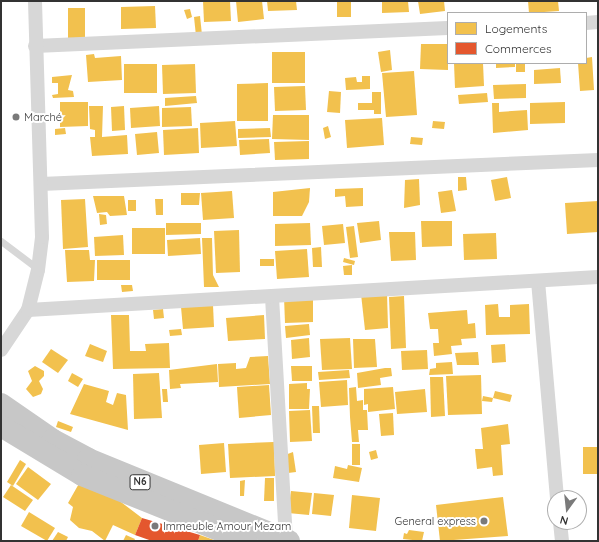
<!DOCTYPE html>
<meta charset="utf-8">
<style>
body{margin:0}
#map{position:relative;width:599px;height:542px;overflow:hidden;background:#fff;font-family:Quicksand,sans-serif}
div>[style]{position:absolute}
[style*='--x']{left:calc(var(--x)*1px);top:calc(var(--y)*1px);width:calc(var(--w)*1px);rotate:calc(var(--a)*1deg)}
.homes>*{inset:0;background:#f2c14e}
.shops>*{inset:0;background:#e4572e}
.service>*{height:7px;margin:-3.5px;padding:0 3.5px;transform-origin:3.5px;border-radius:3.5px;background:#d7d7d7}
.minor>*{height:14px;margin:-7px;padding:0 7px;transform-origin:7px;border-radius:7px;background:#d7d7d7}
.trunk>*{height:22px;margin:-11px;padding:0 11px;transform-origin:11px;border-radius:11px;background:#c7c7c7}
.dots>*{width:11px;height:11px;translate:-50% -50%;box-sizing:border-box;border:2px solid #fff;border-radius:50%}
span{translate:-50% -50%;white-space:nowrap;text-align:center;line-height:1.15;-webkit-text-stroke:4px #fff;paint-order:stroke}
.shield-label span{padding:1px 3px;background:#fff;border:1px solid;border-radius:3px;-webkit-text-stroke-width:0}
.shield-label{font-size:10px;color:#333;font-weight:700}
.poi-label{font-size:11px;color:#333}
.left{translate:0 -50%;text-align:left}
.right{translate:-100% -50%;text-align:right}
.frame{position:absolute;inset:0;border:2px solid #333;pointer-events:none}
.legend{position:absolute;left:447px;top:12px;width:140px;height:52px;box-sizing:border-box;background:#fff;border:1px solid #adadad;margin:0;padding:5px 7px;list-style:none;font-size:12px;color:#333}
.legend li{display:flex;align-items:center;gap:8px;height:20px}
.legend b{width:20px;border:1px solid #adadad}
.north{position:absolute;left:547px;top:490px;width:40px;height:40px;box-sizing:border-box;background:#fff;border:1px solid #adadad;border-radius:50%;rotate:195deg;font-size:11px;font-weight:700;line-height:16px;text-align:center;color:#333}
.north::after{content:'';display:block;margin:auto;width:14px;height:18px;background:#7a7a7a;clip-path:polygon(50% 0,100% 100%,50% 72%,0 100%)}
</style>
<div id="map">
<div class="homes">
<div style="clip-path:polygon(203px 1px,230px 1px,231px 21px,204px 22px)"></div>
<div style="clip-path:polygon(236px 1px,262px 1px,264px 19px,238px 22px)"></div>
<div style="clip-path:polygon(267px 1px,296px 1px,297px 10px,268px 11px)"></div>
<div style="clip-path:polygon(337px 1px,351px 1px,351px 17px,337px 17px)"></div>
<div style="clip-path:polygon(382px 1px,408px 1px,409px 12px,382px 13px)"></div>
<div style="clip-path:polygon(418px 1px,444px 1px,445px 11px,420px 14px)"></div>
<div style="clip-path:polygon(528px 1px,558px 1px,559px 11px,529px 13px)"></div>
<div style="clip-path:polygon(155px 6px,156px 28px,121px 29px,121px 7px)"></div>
<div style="clip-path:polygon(68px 8px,85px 8px,85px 38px,68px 38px)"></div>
<div style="clip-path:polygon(190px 9px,192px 17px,187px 19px,184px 10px)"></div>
<div style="clip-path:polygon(200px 16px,202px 35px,196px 36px,194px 17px)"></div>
<div style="clip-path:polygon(421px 44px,448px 44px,448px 70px,420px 69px)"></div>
<div style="clip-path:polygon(390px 50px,392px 70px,381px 72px,378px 52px)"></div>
<div style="clip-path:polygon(272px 52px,305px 52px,305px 83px,272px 83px)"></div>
<div style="clip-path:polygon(94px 54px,95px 58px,121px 56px,122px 80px,88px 82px,86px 55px)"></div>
<div style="clip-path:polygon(592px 57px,594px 90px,580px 91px,578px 63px,586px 63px,586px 58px)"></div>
<div style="clip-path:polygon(454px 63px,483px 63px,484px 86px,455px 88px)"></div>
<div style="clip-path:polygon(496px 63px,515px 63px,515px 67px,496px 68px)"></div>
<div style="clip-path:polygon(516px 63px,525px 63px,525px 72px,516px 72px)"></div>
<div style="clip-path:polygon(124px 64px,157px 64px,157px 93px,124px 93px)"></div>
<div style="clip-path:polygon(195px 64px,196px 93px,163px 94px,162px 65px)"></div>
<div style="clip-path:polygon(560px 68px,561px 83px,534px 84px,534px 70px)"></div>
<div style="clip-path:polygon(414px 71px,417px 115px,386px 117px,382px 73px)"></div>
<div style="clip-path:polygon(72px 75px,68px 90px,73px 91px,74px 97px,53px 98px,52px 95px,58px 94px,58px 83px,52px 83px,52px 77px)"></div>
<div style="clip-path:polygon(362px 76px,370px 76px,370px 89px,346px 90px,345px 78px,356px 77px,357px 82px,362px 82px)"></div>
<div style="clip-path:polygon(268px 83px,268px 121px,237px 121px,237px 84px)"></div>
<div style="clip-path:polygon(526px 84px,526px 98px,494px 99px,493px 85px)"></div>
<div style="clip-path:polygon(305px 86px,306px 110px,275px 111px,274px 87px)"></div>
<div style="clip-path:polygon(329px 91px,341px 92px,340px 113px,327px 112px)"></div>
<div style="clip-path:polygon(372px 92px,381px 92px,381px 114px,374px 114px,374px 110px,358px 110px,358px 103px,372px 103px)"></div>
<div style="clip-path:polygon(487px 93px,488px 102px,459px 104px,458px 95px)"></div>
<div style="clip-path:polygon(196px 96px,197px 103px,165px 106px,165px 98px)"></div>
<div style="clip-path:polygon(60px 102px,88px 102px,88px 126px,60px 127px)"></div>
<div style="clip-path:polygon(565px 102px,565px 123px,530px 124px,530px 103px)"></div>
<div style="clip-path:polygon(492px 103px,499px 103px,499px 112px,527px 110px,528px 130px,493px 133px)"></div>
<div style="clip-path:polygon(89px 106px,103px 106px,102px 137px,127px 135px,128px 154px,92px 156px,90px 137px,95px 137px,95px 130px,90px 129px)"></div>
<div style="clip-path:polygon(124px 106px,125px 130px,112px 131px,111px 107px)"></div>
<div style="clip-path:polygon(159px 106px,160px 126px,131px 128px,130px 108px)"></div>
<div style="clip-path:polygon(191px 107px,192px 126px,162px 127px,162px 108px)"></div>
<div style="clip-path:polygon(273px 115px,309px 115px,309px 140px,272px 139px)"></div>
<div style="clip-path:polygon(382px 118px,384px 145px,347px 148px,345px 120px)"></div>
<div style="clip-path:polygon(235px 121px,237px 146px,201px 148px,200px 123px)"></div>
<div style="clip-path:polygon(433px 121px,445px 122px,444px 129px,432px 128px)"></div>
<div style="clip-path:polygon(328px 126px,331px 137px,325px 139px,323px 128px)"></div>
<div style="clip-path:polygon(65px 128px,66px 134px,55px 135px,55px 129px)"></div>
<div style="clip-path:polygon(198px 128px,199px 153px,164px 155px,163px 130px)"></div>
<div style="clip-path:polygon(270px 128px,271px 137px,238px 138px,238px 129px)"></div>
<div style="clip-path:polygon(157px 132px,159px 153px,137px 155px,135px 134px)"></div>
<div style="clip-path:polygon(411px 137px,423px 138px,422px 145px,410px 144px)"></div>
<div style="clip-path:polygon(269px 139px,270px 153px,240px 155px,239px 140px)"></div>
<div style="clip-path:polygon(309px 141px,309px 159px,275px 160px,274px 142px)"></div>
<div style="clip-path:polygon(458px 177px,466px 177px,467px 190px,458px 191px)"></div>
<div style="clip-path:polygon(507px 177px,511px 198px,495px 201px,491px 180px)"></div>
<div style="clip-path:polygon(419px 179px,420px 205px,404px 208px,405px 180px)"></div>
<div style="clip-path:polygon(310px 188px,309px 202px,302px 216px,273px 216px,273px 192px)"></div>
<div style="clip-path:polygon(363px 188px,363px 206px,346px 207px,345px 196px,335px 197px,335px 189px)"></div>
<div style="clip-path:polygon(452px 190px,456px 211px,441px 213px,438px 192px)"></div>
<div style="clip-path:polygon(232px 191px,234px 218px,203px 220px,201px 193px)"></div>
<div style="clip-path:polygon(181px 193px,200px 193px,199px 205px,181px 205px)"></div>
<div style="clip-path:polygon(93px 196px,124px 196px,127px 215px,110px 216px,107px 212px,97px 213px)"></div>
<div style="clip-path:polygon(85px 199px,88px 247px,63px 249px,61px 200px)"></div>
<div style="clip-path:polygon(155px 199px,163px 199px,163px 215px,156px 215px)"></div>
<div style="clip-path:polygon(128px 200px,136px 200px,136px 211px,128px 211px)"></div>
<div style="clip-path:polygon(598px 201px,598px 232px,567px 234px,565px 203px)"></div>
<div style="clip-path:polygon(99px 214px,106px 215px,107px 224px,100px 225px)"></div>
<div style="clip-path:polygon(379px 221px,381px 240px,360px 243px,357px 223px)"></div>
<div style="clip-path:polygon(421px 221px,452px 221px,452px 246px,422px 247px)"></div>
<div style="clip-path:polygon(166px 223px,201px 223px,201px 234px,166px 235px)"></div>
<div style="clip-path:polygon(310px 223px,311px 245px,275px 246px,275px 224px)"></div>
<div style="clip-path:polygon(343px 224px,345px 243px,324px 245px,322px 226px)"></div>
<div style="clip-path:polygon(354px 226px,358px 257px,350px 258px,346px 227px)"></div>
<div style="clip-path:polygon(132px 228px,165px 228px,165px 254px,132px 254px)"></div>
<div style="clip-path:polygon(239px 230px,240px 272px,216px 273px,214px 231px)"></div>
<div style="clip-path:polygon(389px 232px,415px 232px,416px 260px,391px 261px)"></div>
<div style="clip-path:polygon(496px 233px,497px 259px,464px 260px,463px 234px)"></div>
<div style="clip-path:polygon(123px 235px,124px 255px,95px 256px,94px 237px)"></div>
<div style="clip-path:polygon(200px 238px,201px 254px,168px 256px,167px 240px)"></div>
<div style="clip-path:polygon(202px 238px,212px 238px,213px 275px,219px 287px,204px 287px)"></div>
<div style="clip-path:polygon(321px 247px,322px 267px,313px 267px,312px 248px)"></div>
<div style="clip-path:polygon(307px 249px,309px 277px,277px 279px,275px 251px)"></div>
<div style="clip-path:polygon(65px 250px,89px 250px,90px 260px,95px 260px,94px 281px,67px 282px)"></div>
<div style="clip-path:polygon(344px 258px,355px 261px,354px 265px,343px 262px)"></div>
<div style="clip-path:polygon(260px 259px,274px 259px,274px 266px,260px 266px)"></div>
<div style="clip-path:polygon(97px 260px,130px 260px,130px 280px,97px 280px)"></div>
<div style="clip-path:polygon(352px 265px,352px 275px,344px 275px,343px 266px)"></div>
<div style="clip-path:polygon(121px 285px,132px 285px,133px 291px,122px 292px)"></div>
<div style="clip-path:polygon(387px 293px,388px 328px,365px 330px,361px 294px)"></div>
<div style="clip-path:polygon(404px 296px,406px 348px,391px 349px,389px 297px)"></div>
<div style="clip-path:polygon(284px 297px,313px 297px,313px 322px,285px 323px)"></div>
<div style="clip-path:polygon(498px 304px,499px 317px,510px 317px,510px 305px,529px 304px,530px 334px,486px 335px,485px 305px)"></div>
<div style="clip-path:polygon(213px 305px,214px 327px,183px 329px,181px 307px)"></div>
<div style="clip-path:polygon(163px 309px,164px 318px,154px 319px,153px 310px)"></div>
<div style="clip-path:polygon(467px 310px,468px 324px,475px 323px,476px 338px,461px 339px,462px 345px,451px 346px,452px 354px,434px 356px,433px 343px,439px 343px,438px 329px,430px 329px,428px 313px)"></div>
<div style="clip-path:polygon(111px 315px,129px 315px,130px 351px,146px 351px,145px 344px,169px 343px,170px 368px,113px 369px)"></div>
<div style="clip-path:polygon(264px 315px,265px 339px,228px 341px,226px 318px)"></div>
<div style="clip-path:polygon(309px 324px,310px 335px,286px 338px,285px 326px)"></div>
<div style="clip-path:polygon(181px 329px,182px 335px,170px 336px,169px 330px)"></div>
<div style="clip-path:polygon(309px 338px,310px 357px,292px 359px,291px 340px)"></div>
<div style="clip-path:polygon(350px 338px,352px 369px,322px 370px,320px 339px)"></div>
<div style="clip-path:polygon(353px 339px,375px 339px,377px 367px,354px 368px)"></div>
<div style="clip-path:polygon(90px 344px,107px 351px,103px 362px,85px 356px)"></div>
<div style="clip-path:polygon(505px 344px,506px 362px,492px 363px,491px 345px)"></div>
<div style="clip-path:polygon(51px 349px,68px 360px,58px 373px,42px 362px)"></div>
<div style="clip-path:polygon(427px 350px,428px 369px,402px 370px,401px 351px)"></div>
<div style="clip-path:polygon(478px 352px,479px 365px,457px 365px,455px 353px)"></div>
<div style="clip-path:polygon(268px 356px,270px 384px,219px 387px,218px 364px,236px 363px,236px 369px,246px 368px,250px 357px)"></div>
<div style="clip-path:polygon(452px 362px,453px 374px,429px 375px,430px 369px,436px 368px,436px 363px)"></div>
<div style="clip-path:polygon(217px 364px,218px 382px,180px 384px,181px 388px,170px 389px,169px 370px)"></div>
<div style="clip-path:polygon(35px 366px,44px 371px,44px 376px,39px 381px,43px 389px,41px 394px,33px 397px,26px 389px,32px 381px,28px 371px)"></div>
<div style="clip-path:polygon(291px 366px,312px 366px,312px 381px,292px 381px)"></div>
<div style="clip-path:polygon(385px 368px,391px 368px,392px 376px,380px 378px,381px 385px,358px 388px,357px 373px)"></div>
<div style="clip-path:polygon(349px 370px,350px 378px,319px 380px,318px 372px)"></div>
<div style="clip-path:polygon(72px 373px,83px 379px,78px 387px,68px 381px)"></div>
<div style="clip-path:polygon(159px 373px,162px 418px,134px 419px,133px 374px)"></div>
<div style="clip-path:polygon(481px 375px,482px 414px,448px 415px,446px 376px)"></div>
<div style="clip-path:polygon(430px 377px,443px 377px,445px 416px,431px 417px)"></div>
<div style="clip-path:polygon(347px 380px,348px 405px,321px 407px,319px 382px)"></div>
<div style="clip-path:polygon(307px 383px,307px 389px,310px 389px,309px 409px,289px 409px,289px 384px)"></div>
<div style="clip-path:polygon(84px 384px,109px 391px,106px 402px,113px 405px,117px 393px,126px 395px,128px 430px,70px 414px)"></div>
<div style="clip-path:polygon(269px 385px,271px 415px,239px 418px,237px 387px)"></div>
<div style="clip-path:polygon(356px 387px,357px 401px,363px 400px,363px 410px,367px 410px,368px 430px,358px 430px,359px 442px,352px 442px,350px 417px,349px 388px)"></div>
<div style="clip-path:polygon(393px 387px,395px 409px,368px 412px,368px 404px,364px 405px,364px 389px)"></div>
<div style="clip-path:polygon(162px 389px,167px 389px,168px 402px,163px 402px)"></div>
<div style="clip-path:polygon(425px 389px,427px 412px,397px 414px,395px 392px)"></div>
<div style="clip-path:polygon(495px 391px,512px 395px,510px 402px,493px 398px)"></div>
<div style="clip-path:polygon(483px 396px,493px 398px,492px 402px,482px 401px)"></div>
<div style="clip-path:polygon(312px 406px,319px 406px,320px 433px,313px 433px)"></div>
<div style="clip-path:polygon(310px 410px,312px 441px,290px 442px,289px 411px)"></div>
<div style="clip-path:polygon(393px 413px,394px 435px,381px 436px,379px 414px)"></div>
<div style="clip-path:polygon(58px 421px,73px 427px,71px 432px,56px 427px)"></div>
<div style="clip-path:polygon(508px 424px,510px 444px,501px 445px,503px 475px,493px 476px,492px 467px,477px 469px,475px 449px,483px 449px,481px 428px)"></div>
<div style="clip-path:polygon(274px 442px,275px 476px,230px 478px,228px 444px)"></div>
<div style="clip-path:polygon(224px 443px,226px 472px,201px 474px,199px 445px)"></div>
<div style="clip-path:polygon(352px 444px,360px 444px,360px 465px,352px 465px)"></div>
<div style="clip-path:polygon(583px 447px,598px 447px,598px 474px,583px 474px)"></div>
<div style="clip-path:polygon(376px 450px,378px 458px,371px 460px,369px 452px)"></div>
<div style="clip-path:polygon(293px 452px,296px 472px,288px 473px,285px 455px)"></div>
<div style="clip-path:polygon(20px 460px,26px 464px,13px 486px,7px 482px)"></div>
<div style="clip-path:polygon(348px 465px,362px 468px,359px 482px,333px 478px,335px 466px,347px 469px)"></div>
<div style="clip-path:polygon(28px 467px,51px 484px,38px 500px,16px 484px)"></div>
<div style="clip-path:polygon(265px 478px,274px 478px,274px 501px,264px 501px)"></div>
<div style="clip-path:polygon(81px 480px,117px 499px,142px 518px,135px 535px,113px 525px,105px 541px,92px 531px,79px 528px,70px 520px,73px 507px,68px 503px)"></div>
<div style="clip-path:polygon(245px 480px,244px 496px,240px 496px,240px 481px)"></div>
<div style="clip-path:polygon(11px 485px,33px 500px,25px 511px,3px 497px)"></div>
<div style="clip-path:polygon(291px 491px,312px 493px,309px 515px,288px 513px)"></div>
<div style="clip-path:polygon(314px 493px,334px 495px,331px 516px,312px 514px)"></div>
<div style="clip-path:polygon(352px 495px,380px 498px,376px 531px,349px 528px)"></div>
<div style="clip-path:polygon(503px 497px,508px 536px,440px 541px,436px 505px)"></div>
<div style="clip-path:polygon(29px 512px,55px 528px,47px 541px,21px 526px)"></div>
<div style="clip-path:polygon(409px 530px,424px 532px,422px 541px,403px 539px,404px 533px,407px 534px)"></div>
<div style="clip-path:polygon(58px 532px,68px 537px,66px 541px,52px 541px)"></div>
<div style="clip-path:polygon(126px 535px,135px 539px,134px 541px,123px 541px)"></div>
<div style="clip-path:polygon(200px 535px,217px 541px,198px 541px)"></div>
</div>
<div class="shops">
<div style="clip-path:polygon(142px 518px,200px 535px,198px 541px,152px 541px,135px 535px)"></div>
</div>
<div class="service">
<div style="--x:1;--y:241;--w:46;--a:37.1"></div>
</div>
<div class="minor">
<div style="--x:586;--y:23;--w:12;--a:-5"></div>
<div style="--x:35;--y:46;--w:413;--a:-2.5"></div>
<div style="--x:41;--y:184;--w:558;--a:-2.47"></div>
<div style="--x:538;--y:281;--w:218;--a:85"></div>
<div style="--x:272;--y:297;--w:244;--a:86.7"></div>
<div style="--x:28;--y:310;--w:571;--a:-3.31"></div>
<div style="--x:1;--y:350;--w:48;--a:-56"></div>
<div style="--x:28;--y:310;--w:41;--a:-76"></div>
<div style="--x:38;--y:270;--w:33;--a:-83"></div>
<div style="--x:42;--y:237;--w:236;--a:-91.7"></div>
<div style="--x:560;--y:522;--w:19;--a:84"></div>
</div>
<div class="trunk">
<div style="--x:1;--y:404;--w:63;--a:34.7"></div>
<div style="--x:53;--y:440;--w:40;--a:28"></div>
<div style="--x:88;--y:459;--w:217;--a:22.2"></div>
<div style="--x:1;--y:426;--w:95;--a:31.2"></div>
<div style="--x:82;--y:475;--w:177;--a:21.9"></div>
</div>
<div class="dots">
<div style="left:16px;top:117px;background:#7a7a7a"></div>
<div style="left:484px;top:521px;background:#7a7a7a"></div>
<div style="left:155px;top:526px;background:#7a7a7a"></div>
</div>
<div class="shield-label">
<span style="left:140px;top:482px">N6</span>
</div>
<div class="poi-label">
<span class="left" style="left:24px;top:117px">Marché</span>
<span class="right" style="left:476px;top:521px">General express</span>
<span class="left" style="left:163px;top:526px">Immeuble Amour Mezam</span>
</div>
<div class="frame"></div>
<ul class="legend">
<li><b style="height:11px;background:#f2c14e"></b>Logements</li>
<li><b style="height:11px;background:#e4572e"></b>Commerces</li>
</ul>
<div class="north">N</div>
</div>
